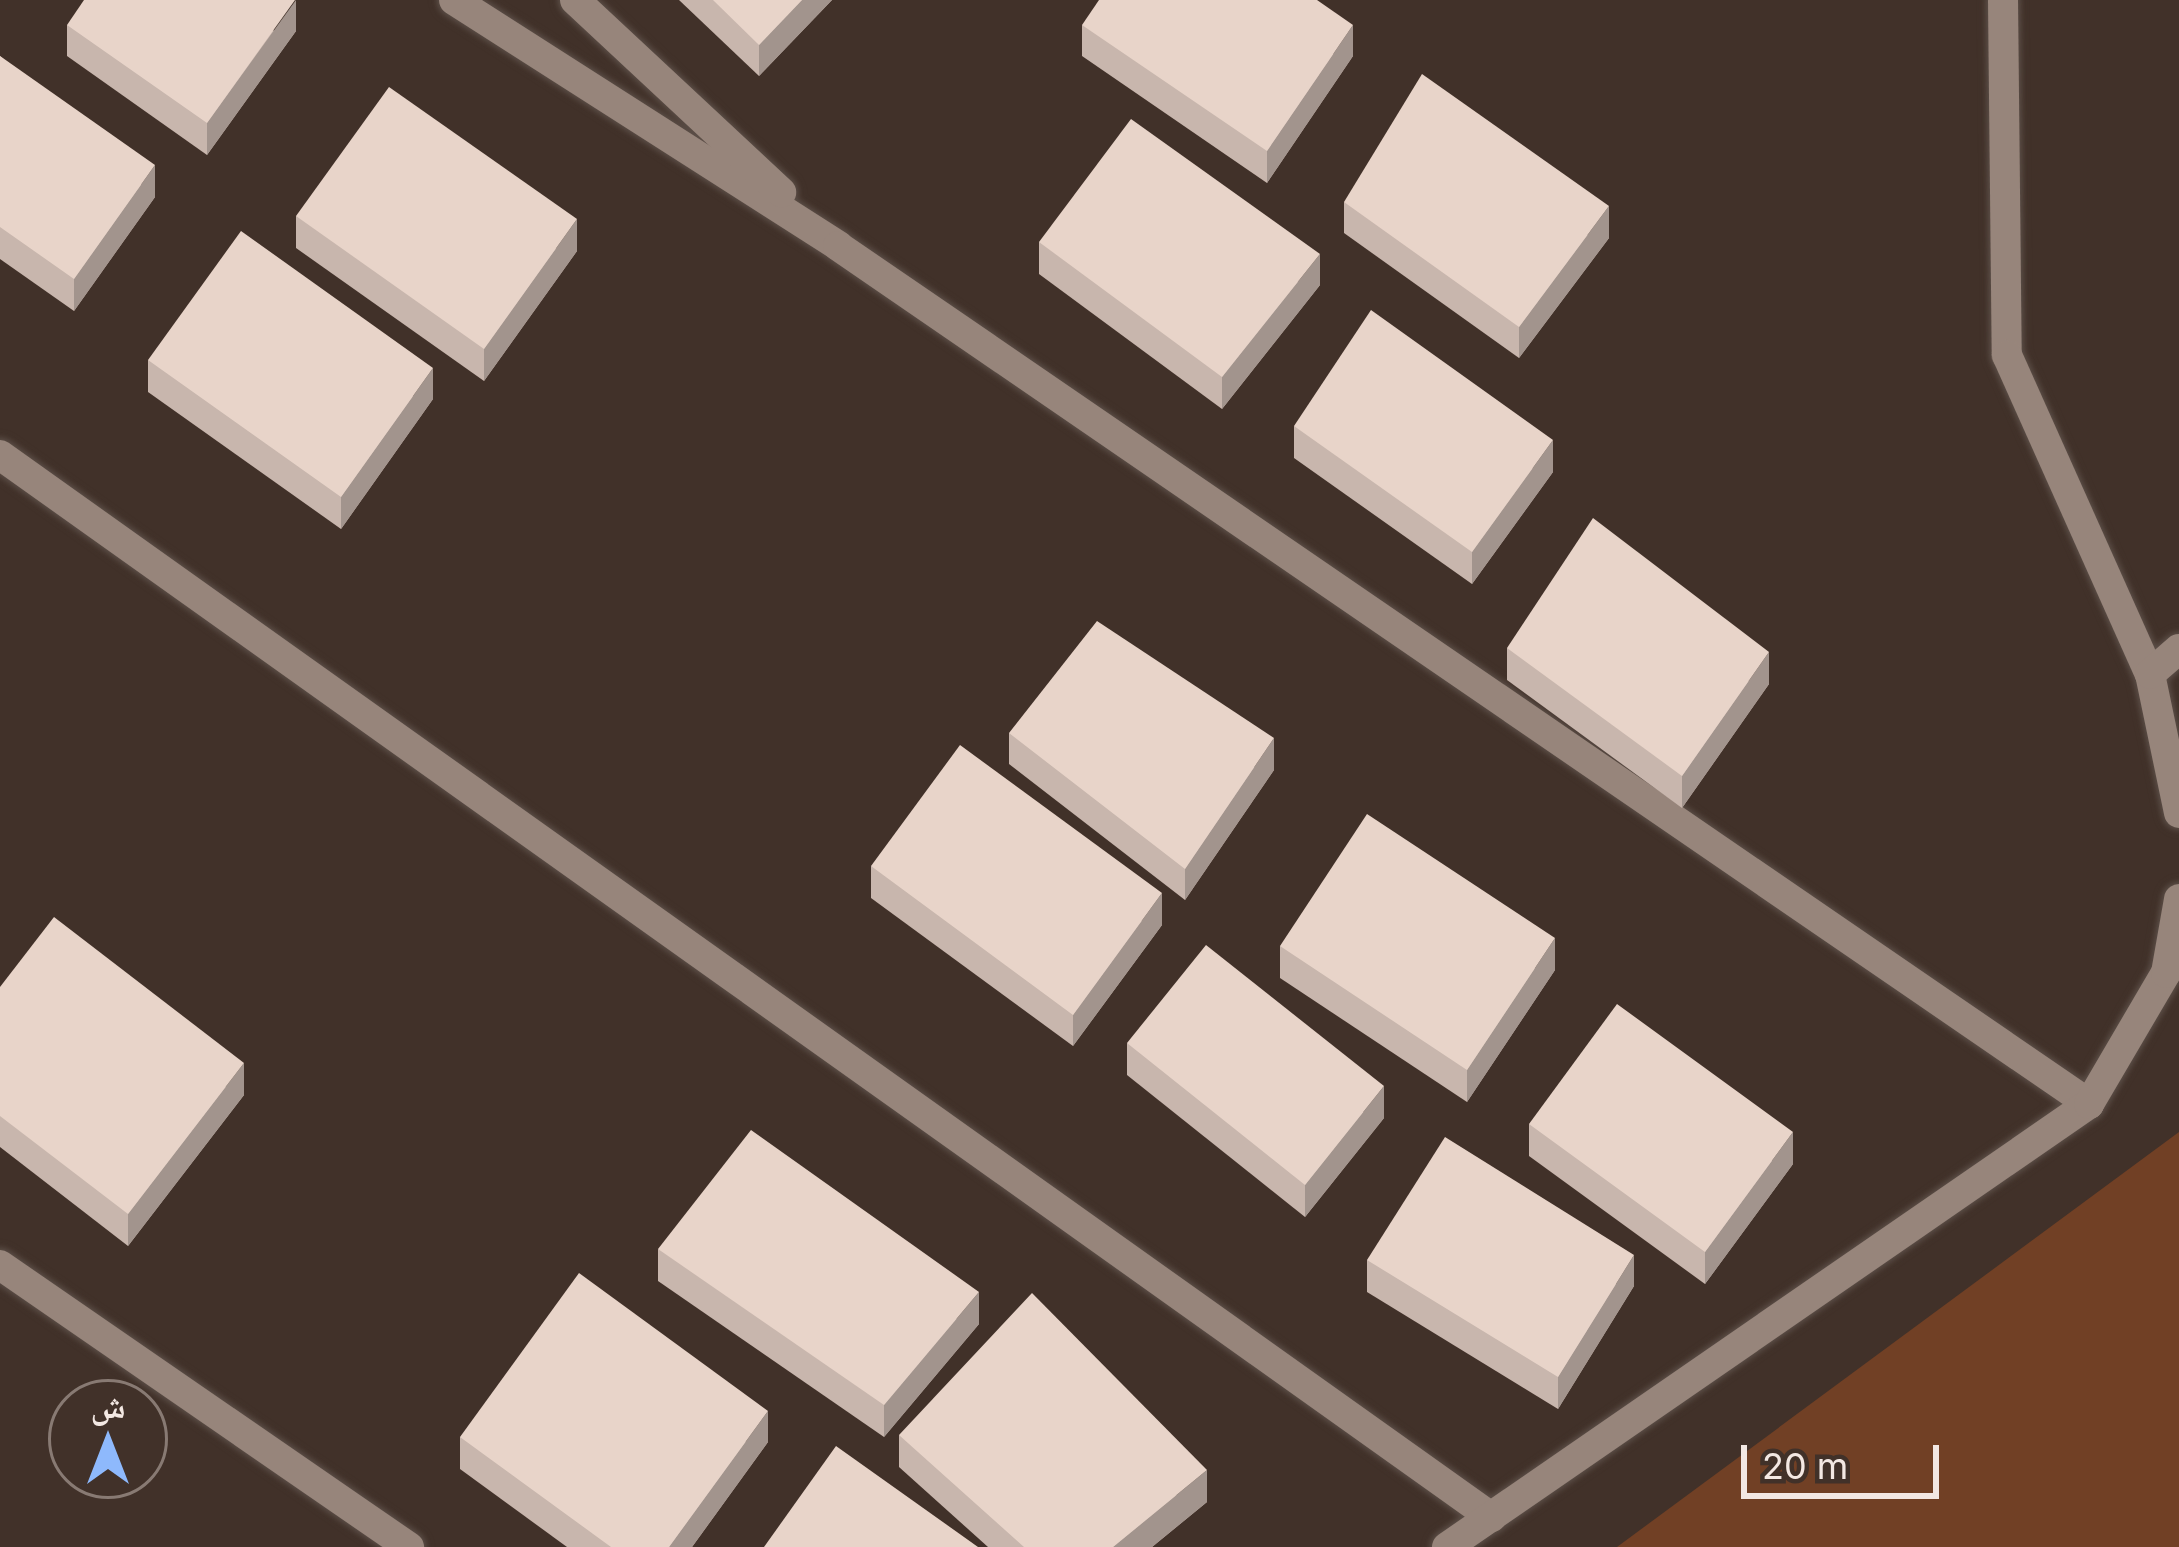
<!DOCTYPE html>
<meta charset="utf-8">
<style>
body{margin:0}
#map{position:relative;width:2179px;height:1547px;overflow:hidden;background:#413129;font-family:Inter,"Noto Naskh Arabic",sans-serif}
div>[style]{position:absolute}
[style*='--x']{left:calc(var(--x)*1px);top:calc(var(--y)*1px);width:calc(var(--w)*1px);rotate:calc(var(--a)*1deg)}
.green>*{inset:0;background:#714025}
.roads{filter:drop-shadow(0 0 3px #5c4f48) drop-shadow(0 0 3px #5c4f48)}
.street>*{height:30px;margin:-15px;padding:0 15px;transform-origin:15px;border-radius:15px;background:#97857b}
.wall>*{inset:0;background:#c8b6ad}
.shaded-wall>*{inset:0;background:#a2948d}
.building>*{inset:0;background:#e8d4c9}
span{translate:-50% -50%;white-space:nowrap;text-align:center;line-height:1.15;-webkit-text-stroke:12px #413129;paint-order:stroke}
.north{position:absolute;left:48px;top:1379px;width:120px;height:120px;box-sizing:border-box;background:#413129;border:3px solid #887a73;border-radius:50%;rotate:0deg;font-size:33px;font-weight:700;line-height:48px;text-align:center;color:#f3e8e3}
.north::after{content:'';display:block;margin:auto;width:42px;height:54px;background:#8eb9fc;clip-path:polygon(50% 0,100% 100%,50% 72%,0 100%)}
.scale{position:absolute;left:1741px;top:1445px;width:198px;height:54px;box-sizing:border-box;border:6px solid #f3e8e3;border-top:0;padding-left:15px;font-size:36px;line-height:42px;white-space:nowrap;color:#f3e8e3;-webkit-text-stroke:9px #413129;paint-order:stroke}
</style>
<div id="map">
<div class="green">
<div style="clip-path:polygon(2179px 1132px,2179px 1547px,1617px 1547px)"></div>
</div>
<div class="roads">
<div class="street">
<div style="--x:454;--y:0;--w:456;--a:32.6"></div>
<div style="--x:838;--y:246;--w:1517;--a:34.44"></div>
<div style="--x:575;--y:0;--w:282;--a:43"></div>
<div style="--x:2003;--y:0;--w:355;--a:89.4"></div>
<div style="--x:2007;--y:355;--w:350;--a:65.9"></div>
<div style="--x:2150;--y:674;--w:142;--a:78.2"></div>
<div style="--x:0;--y:455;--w:1831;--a:35.46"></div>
<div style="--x:2150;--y:674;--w:38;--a:-41"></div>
<div style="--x:0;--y:1265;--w:497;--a:34.6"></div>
<div style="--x:1447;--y:1547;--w:780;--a:-34.61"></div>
<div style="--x:2089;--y:1104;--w:152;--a:-59.6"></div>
<div style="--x:2166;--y:973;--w:75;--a:-80"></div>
</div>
</div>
<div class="wall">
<div style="clip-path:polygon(679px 0,832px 0,759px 76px)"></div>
<div style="clip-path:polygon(67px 25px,296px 31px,207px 155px,67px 56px)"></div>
<div style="clip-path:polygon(1082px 25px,1353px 56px,1267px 183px,1082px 56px)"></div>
<div style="clip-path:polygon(0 56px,155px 197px,74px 311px,0 259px)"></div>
<div style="clip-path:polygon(1344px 202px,1609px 238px,1519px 358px,1344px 233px)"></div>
<div style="clip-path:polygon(296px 216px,577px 251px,484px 381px,296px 248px)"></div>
<div style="clip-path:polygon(1039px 242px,1320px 285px,1222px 409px,1039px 274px)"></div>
<div style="clip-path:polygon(148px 360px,433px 399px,341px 529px,148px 392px)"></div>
<div style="clip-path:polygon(1294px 426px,1553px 472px,1472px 584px,1294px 458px)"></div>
<div style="clip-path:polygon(1507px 648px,1769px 684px,1682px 808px,1507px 680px)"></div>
<div style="clip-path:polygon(1009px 733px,1274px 770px,1185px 900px,1009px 764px)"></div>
<div style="clip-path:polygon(871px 866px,1162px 925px,1073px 1046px,871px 898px)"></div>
<div style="clip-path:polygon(1280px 946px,1555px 970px,1467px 1102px,1280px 978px)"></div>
<div style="clip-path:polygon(0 987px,244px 1095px,128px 1246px,0 1147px)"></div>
<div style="clip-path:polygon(1127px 1043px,1384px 1118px,1305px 1217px,1127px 1075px)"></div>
<div style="clip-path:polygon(1529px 1124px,1793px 1164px,1705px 1284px,1529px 1156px)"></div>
<div style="clip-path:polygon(658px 1249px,979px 1324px,884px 1437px,658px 1281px)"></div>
<div style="clip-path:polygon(1367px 1260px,1634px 1286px,1558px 1409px,1367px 1292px)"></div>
<div style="clip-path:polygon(899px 1435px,1207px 1502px,1152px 1547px,988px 1547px,899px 1467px)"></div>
<div style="clip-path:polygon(460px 1437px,768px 1442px,692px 1547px,567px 1547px,460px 1469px)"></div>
</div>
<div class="shaded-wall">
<div style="clip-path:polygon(296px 0,296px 31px,207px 155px,207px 123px)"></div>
<div style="clip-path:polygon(802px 0,832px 0,759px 76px,759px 45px)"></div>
<div style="clip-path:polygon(1353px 25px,1353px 56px,1267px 183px,1267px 151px)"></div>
<div style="clip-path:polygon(155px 165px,155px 197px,74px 311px,74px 279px)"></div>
<div style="clip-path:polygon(1609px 206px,1609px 238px,1519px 358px,1519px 327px)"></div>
<div style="clip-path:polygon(577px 219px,577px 251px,484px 381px,484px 349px)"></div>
<div style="clip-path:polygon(1320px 254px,1320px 285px,1222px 409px,1222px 377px)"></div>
<div style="clip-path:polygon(433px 368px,433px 399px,341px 529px,341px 497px)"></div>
<div style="clip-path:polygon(1553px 440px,1553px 472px,1472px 584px,1472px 552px)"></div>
<div style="clip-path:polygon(1769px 652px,1769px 684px,1682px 808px,1682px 776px)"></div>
<div style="clip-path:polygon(1274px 738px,1274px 770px,1185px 900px,1185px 869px)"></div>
<div style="clip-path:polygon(1162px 893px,1162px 925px,1073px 1046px,1073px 1015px)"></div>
<div style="clip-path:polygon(1555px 938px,1555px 970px,1467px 1102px,1467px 1070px)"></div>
<div style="clip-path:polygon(244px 1063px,244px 1095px,128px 1246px,128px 1214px)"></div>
<div style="clip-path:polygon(1384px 1086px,1384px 1118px,1305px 1217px,1305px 1185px)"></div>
<div style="clip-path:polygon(1793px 1132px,1793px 1164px,1705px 1284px,1705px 1252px)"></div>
<div style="clip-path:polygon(1634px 1255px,1634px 1286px,1558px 1409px,1558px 1377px)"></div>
<div style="clip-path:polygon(979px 1292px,979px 1324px,884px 1437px,884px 1405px)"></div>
<div style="clip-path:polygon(768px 1411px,768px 1442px,692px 1547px,669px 1547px)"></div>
<div style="clip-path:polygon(1207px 1470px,1207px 1502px,1152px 1547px,1113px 1547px)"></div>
</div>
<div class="building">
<div style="clip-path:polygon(84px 0,295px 0,207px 123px,67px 25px)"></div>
<div style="clip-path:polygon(713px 0,802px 0,759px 45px)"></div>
<div style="clip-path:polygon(1099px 0,1317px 0,1353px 25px,1267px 151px,1082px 25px)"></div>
<div style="clip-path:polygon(0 56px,155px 165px,74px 279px,0 227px)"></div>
<div style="clip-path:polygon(1422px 74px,1609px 206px,1519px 327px,1344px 202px)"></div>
<div style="clip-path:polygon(389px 87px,577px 219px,484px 349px,296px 216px)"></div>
<div style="clip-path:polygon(1131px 119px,1320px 254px,1222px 377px,1039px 242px)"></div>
<div style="clip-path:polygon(241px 231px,433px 368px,341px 497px,148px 360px)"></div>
<div style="clip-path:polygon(1371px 310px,1553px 440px,1472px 552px,1294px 426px)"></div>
<div style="clip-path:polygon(1593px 518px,1769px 652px,1682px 776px,1507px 648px)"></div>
<div style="clip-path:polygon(1097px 621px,1274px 738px,1185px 869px,1009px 733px)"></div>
<div style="clip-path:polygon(960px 745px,1162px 893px,1073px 1015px,871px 866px)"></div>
<div style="clip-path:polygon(1367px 814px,1555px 938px,1467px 1070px,1280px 946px)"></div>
<div style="clip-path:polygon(54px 917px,244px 1063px,128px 1214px,0 1116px,0 987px)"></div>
<div style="clip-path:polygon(1206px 945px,1384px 1086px,1305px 1185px,1127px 1043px)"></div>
<div style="clip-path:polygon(1617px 1004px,1793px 1132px,1705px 1252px,1529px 1124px)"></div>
<div style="clip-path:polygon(751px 1130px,979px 1292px,884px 1405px,658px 1249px)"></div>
<div style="clip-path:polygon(1445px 1137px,1634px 1255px,1558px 1377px,1367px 1260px)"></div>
<div style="clip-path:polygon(579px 1273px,768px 1411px,669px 1547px,611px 1547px,460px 1437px)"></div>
<div style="clip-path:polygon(1032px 1293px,1207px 1470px,1113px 1547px,1024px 1547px,899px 1435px)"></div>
<div style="clip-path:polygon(836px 1446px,978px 1547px,764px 1547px)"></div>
</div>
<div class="north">ش</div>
<div class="scale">20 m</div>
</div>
